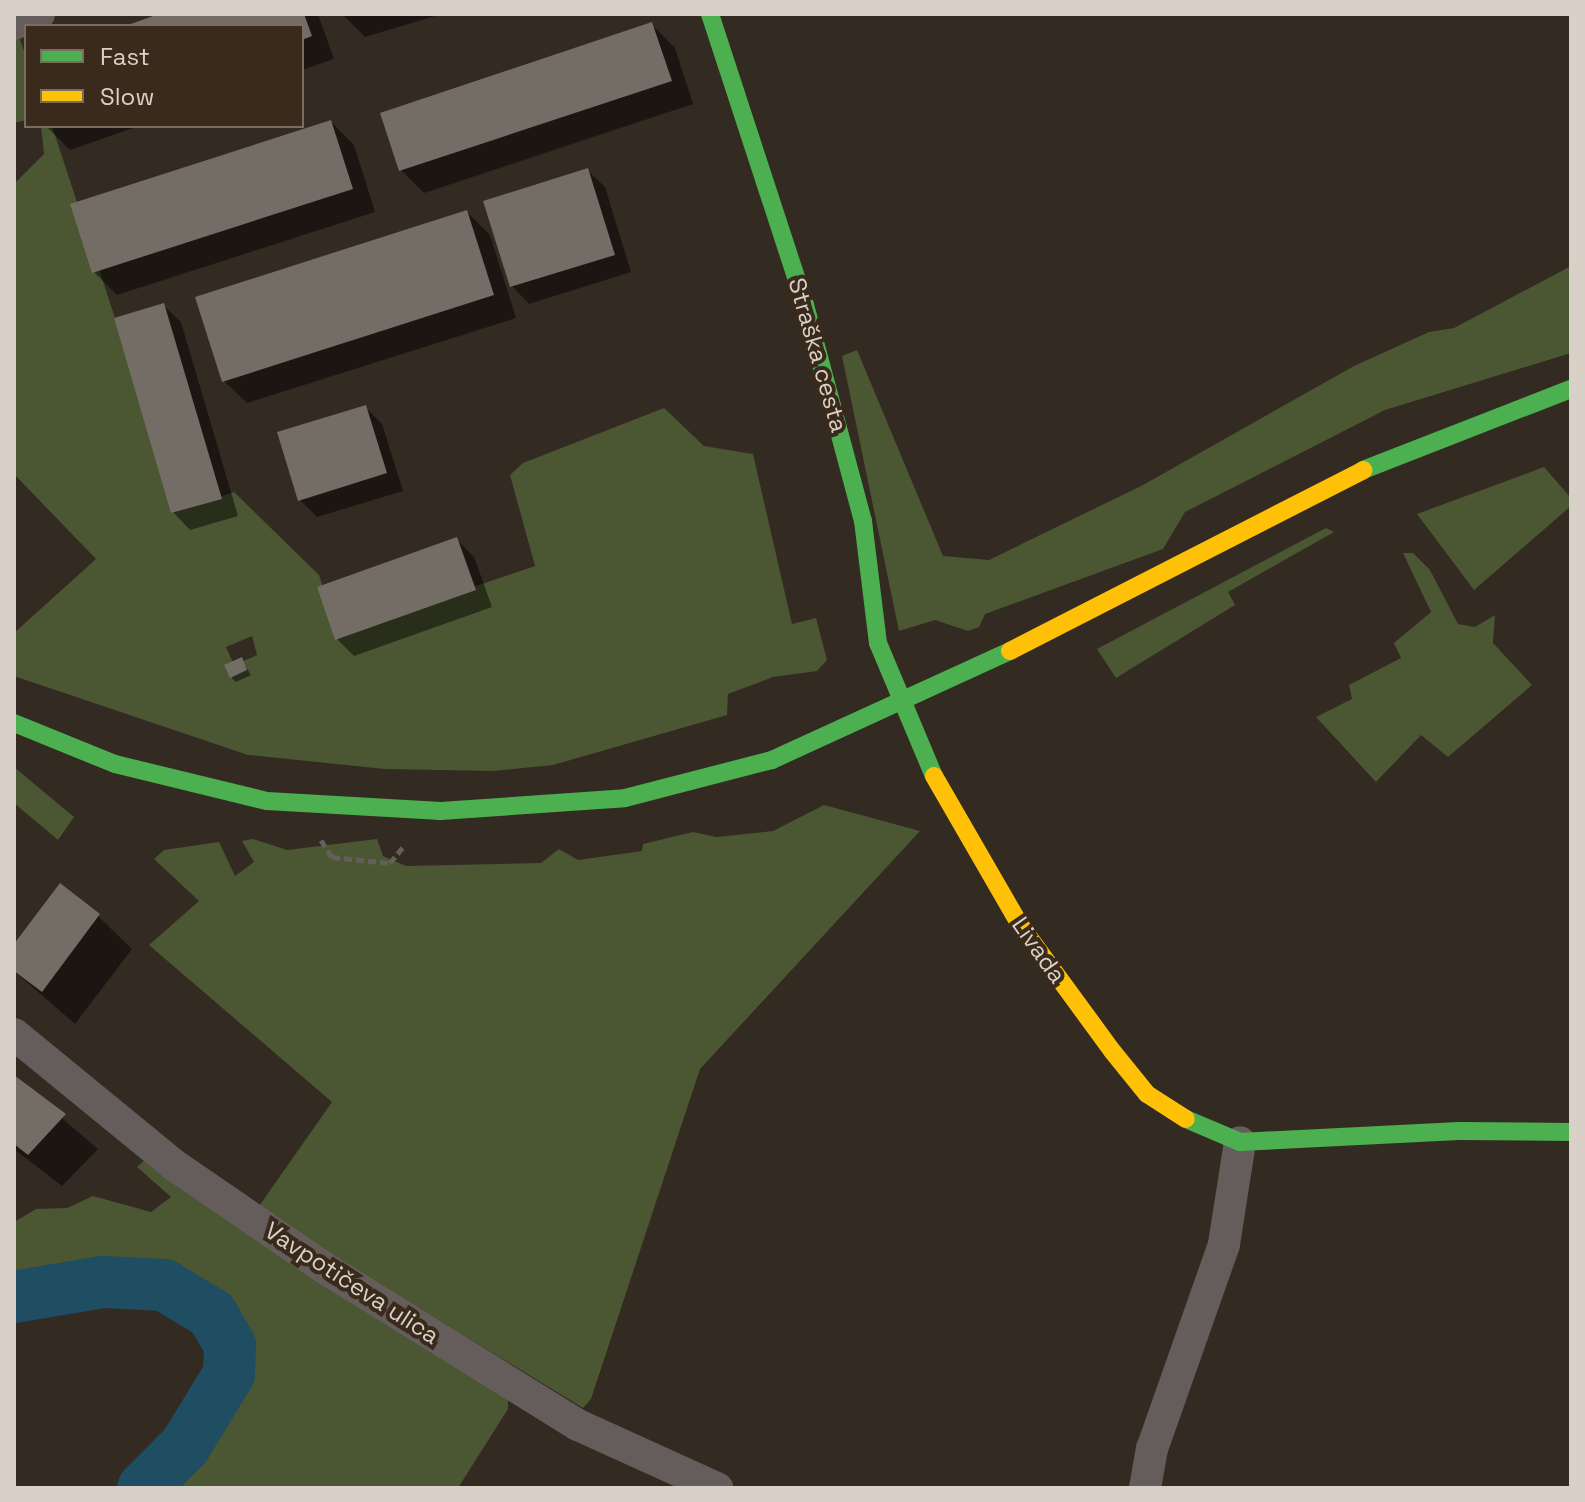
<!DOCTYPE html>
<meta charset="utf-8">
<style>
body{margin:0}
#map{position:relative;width:1585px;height:1502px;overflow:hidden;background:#332a22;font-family:"Space Grotesk",sans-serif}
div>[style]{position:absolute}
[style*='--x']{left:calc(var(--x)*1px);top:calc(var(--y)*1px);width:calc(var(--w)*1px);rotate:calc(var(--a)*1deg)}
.green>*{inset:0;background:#4b5632}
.shadow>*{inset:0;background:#0007}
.river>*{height:52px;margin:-26px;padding:0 26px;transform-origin:26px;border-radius:26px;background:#1f4d61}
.building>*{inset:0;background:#746d66}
.path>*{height:5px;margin-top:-2.5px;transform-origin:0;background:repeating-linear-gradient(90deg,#655f5c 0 8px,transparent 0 12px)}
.street>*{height:32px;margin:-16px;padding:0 16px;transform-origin:16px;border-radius:16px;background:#655d5c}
.fast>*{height:18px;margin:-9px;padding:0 9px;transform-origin:9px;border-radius:9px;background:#4caf50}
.slow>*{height:18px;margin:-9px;padding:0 9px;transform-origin:9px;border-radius:9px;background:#ffc107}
span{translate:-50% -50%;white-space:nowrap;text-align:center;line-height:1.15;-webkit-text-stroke:8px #392a1c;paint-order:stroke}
.street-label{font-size:24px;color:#d9d0c7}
.frame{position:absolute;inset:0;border:16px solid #d9d0c7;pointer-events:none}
.legend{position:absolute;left:24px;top:24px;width:280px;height:104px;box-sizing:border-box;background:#392a1c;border:2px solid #796c60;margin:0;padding:10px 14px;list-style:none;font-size:24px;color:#d9d0c7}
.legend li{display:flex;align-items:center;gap:16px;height:40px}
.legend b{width:40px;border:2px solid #796c60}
</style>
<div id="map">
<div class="green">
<div style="clip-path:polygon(14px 24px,26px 56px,26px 120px,14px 123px)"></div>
<div style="clip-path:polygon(evenodd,41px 126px,52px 126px,178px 510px,234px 492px,319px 575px,338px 633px,535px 566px,510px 475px,523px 463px,664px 408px,704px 446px,753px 454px,792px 624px,816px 618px,827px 660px,817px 671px,773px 677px,728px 694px,727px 715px,553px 765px,493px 771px,385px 769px,248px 755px,14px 676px,14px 633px,96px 559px,14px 474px,14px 184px,44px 154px,41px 126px,252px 636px,257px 655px,234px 665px,226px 647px,252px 636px)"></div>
<div style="clip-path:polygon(1571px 266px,1571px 353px,1385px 410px,1185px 512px,1163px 549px,985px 614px,979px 627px,968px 631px,935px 620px,899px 631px,842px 356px,857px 350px,943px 556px,989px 560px,1143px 485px,1354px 366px,1429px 332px,1454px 328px)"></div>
<div style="clip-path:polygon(1544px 467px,1571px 498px,1571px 506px,1474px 590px,1417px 514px)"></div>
<div style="clip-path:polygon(1326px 528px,1334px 532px,1228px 592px,1235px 605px,1116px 678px,1097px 649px)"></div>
<div style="clip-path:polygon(1403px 553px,1413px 553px,1430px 570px,1458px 624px,1475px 627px,1495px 615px,1493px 643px,1532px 685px,1448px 757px,1421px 735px,1376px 782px,1316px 717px,1352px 699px,1349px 685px,1401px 658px,1394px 643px,1431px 612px)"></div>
<div style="clip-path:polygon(14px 767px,74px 817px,58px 840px,14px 803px)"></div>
<div style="clip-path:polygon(824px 805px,920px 831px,700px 1069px,591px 1399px,583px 1408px,257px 1209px,332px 1102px,149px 945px,199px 901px,154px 859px,164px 850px,219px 842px,235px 876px,254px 862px,242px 841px,253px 839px,287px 850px,377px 839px,383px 856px,406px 866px,541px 863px,559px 849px,578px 860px,642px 851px,643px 844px,693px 832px,717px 837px,773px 831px)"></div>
<div style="clip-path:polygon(148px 1157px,508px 1397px,508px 1409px,458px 1488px,161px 1488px,213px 1425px,242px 1364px,231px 1324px,188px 1286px,142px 1269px,14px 1282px,14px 1222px,36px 1209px,67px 1208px,93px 1196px,151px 1212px,171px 1197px,137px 1167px)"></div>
</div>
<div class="shadow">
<div style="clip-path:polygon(165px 14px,318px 14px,334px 59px,302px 70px,302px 26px,130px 26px)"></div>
<div style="clip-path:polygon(342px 14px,442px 14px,365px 37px)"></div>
<div style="clip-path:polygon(652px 25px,675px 48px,693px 104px,424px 193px,401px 170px)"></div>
<div style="clip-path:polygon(331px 122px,354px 145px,375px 212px,117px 295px,94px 272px)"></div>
<div style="clip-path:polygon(46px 126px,139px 126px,70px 150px)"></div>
<div style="clip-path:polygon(587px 170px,605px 187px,631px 272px,529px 304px,512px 286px,486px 202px)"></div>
<div style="clip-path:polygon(467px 212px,490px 235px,516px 318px,247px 403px,224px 381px)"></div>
<div style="clip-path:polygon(163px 305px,181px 322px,238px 516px,190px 530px,173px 512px,116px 319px)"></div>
<div style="clip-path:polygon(365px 407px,382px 424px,403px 491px,317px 517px,300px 500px)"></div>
<div style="clip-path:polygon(457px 540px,474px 557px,492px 607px,354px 656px,337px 639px)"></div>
<div style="clip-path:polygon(241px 659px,251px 675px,236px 682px,231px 677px)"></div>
<div style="clip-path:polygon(98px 916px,132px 949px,75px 1024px,14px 971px,14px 948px)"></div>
<div style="clip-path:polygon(14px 1077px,98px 1149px,62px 1186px,14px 1149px)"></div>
</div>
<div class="river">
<div style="--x:14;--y:1297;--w:90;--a:-9.6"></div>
<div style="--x:103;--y:1282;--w:61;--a:2.8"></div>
<div style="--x:164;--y:1285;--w:56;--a:31.1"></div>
<div style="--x:212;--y:1314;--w:36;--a:60"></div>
<div style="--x:230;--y:1345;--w:29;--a:92"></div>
<div style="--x:229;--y:1374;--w:84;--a:121.4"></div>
<div style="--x:185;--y:1446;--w:59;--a:135"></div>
</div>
<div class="building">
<div style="clip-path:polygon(159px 14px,304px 14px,312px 36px,302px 40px,302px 26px,125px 26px)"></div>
<div style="clip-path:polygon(652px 22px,672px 81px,399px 171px,380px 113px)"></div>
<div style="clip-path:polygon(331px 120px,353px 189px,92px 273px,70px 204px)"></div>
<div style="clip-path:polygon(588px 168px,615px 255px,510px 287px,483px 201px)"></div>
<div style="clip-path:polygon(467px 210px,494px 295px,222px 382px,195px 297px)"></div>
<div style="clip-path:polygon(164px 303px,222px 499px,171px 513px,114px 318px)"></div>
<div style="clip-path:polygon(366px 405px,387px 473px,298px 501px,277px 432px)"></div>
<div style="clip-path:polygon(457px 537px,476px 590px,335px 640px,317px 587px)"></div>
<div style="clip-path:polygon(242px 657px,247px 670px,230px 678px,224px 665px)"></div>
<div style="clip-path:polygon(60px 883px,100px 914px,42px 992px,14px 971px,14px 944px)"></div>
<div style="clip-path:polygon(14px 1075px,66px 1114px,28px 1155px,14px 1144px)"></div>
</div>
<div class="path">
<div style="--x:321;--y:840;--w:20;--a:57"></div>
<div style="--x:332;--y:857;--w:58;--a:5.9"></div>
<div style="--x:390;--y:863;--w:22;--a:-51"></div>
</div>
<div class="street">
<div style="--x:14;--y:24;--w:27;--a:-22"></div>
<div style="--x:14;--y:1034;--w:207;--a:39.3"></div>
<div style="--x:174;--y:1165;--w:181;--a:34.4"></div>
<div style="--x:323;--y:1267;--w:300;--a:31.8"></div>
<div style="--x:578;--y:1425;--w:153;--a:24.4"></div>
<div style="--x:1145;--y:1488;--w:40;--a:-80"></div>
<div style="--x:1152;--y:1449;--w:217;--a:-70.6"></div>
<div style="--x:1224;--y:1244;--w:103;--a:-81.1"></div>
</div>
<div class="fast">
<div style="--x:710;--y:14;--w:302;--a:71.9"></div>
<div style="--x:804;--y:301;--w:228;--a:75"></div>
<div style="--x:863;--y:521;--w:123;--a:83"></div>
<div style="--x:878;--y:643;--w:144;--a:67.2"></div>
<div style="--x:1363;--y:470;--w:223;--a:-21.3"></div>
<div style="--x:14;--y:723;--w:109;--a:22.1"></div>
<div style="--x:115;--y:764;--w:156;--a:13.7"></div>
<div style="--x:267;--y:801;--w:174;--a:3.3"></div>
<div style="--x:441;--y:811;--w:184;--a:-4"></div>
<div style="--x:625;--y:798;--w:152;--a:-14.5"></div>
<div style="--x:772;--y:760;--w:262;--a:-24.6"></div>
<div style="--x:1186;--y:1119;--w:59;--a:23.1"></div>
<div style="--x:1240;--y:1142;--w:219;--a:-2.9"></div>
<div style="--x:1459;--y:1131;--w:112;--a:0.5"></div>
</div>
<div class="slow">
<div style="--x:1010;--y:651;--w:397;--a:-27.1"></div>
<div style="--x:934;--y:776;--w:172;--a:60"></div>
<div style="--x:1020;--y:925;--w:157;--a:53.8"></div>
<div style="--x:1113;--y:1052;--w:54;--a:51"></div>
<div style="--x:1147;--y:1094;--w:46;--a:32.7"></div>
</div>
<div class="street-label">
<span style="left:818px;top:355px;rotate:74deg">Straška cesta</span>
<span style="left:1039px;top:950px;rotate:55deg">Livada</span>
<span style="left:352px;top:1283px;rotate:33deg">Vavpotičeva ulica</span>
</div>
<div class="frame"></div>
<ul class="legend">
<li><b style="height:10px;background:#4caf50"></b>Fast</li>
<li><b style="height:10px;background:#ffc107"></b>Slow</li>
</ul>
</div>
